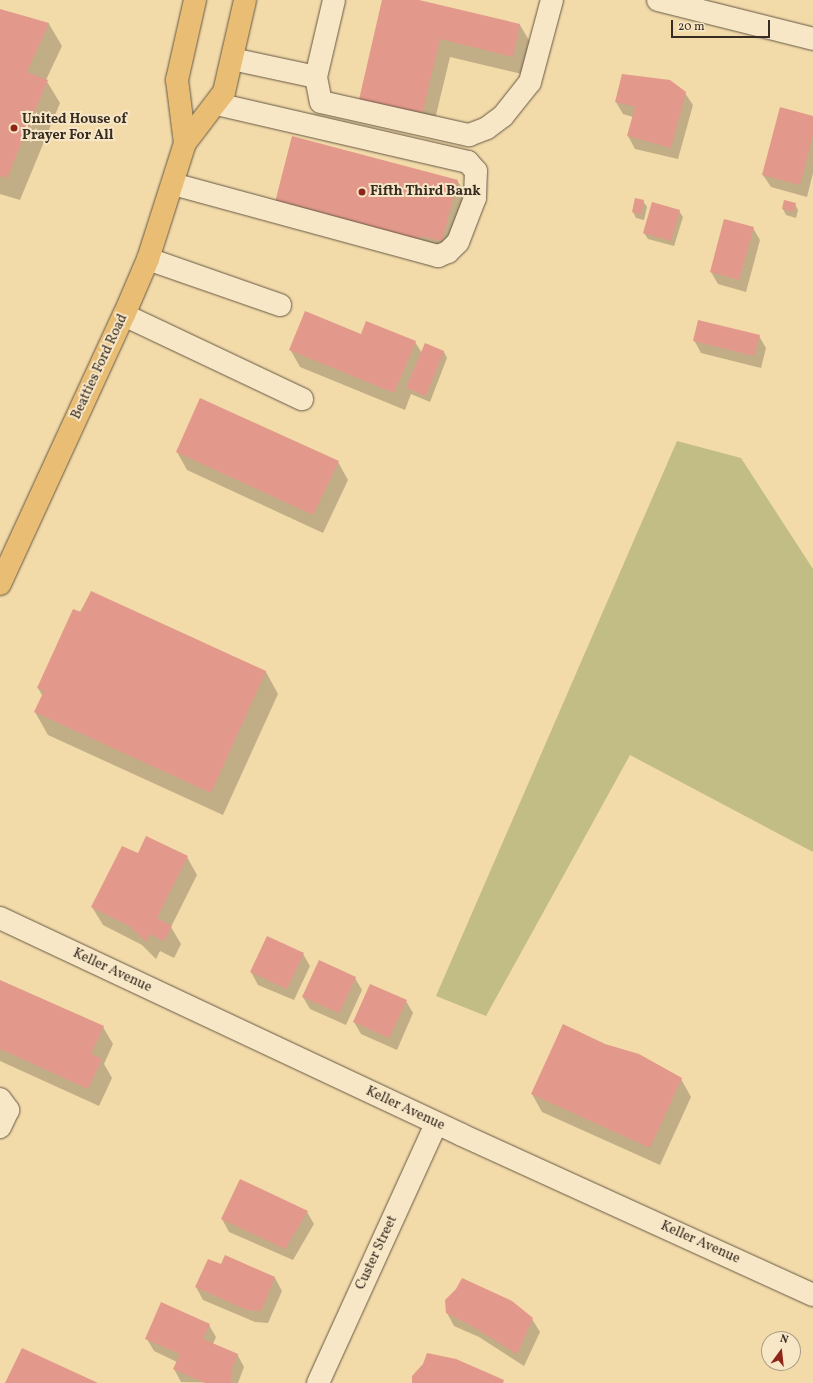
<!DOCTYPE html>
<style>
body{margin:0}
#map{position:relative;width:813px;height:1383px;overflow:hidden;background:#f2daa9;font-family:Vollkorn,serif}
div>[style]{position:absolute}
[style*='--x']{left:calc(var(--x)*1px);top:calc(var(--y)*1px);width:calc(var(--w)*1px);rotate:calc(var(--a)*1deg)}
.green>*{inset:0;background:#c1bd84}
.shadow>*{inset:0;background:#0003}
.building>*{inset:0;background:#e2988a}
.roads{filter:drop-shadow(0 0 1px #665844) drop-shadow(0 0 1px #665844)}
.minor>*{height:22px;margin:-11px;padding:0 11px;transform-origin:11px;border-radius:11px;background:#f7e7c7}
.major>*{height:22px;margin:-11px;padding:0 11px;transform-origin:11px;border-radius:11px;background:#e9bd74}
.dots>*{width:11px;height:11px;translate:-50% -50%;box-sizing:border-box;border:2px solid #f7e7c7;border-radius:50%}
span{translate:-50% -50%;white-space:nowrap;text-align:center;line-height:1.15;-webkit-text-stroke:4px #f7e7c7;paint-order:stroke}
.poi-label{font-size:14px;color:#372c22;font-weight:700}
.left{translate:0 -50%;text-align:left}
.street-label{font-size:14px;color:#372c22}
.north{position:absolute;left:761px;top:1331px;width:40px;height:40px;box-sizing:border-box;background:#f7e7c7;border:1px solid #aa9c85;border-radius:50%;rotate:15deg;font-size:11px;font-weight:700;line-height:16px;text-align:center;color:#372c22}
.north::after{content:'';display:block;margin:auto;width:14px;height:18px;background:#8f2418;clip-path:polygon(50% 0,100% 100%,50% 72%,0 100%)}
.scale{position:absolute;left:671px;top:20px;width:99px;height:18px;box-sizing:border-box;border:2px solid #372c22;border-top:0;padding-left:5px;font-size:12px;line-height:14px;white-space:nowrap;color:#372c22;-webkit-text-stroke:3px #f7e7c7;paint-order:stroke}
</style>
<div id="map">
<div class="green">
<div style="clip-path:polygon(677px 441px,741px 458px,813px 569px,813px 852px,630px 755px,486px 1016px,436px 996px)"></div>
</div>
<div class="shadow">
<div style="clip-path:polygon(383px 0,414px 0,520px 25px,530px 42px,522px 74px,450px 57px,431px 136px,369px 121px)"></div>
<div style="clip-path:polygon(0 10px,49px 24px,62px 46px,46px 80px,60px 103px,20px 200px,0 194px)"></div>
<div style="clip-path:polygon(685px 93px,693px 105px,678px 159px,635px 149px,628px 136px,633px 117px,623px 114px,616px 102px)"></div>
<div style="clip-path:polygon(813px 117px,813px 173px,807px 197px,771px 187px,763px 175px)"></div>
<div style="clip-path:polygon(457px 180px,468px 198px,452px 259px,285px 224px)"></div>
<div style="clip-path:polygon(643px 201px,647px 207px,644px 220px,636px 218px,633px 212px)"></div>
<div style="clip-path:polygon(795px 204px,798px 210px,796px 218px,786px 215px,783px 209px)"></div>
<div style="clip-path:polygon(679px 211px,683px 217px,674px 246px,648px 239px,644px 233px)"></div>
<div style="clip-path:polygon(753px 228px,760px 240px,746px 292px,718px 284px,711px 272px)"></div>
<div style="clip-path:polygon(361px 335px,415px 342px,422px 353px,425px 344px,444px 352px,447px 358px,430px 402px,411px 394px,405px 410px,300px 367px,290px 349px)"></div>
<div style="clip-path:polygon(759px 336px,766px 348px,761px 368px,701px 353px,694px 340px)"></div>
<div style="clip-path:polygon(177px 452px,338px 462px,348px 480px,323px 533px,187px 470px)"></div>
<div style="clip-path:polygon(91px 592px,266px 672px,278px 694px,223px 815px,48px 735px,35px 712px,43px 697px,38px 688px)"></div>
<div style="clip-path:polygon(138px 855px,187px 857px,197px 875px,171px 927px,181px 944px,174px 958px,160px 951px,156px 959px,142px 945px,103px 925px,92px 907px)"></div>
<div style="clip-path:polygon(303px 954px,310px 966px,294px 1000px,258px 985px,251px 972px)"></div>
<div style="clip-path:polygon(355px 978px,362px 990px,346px 1025px,310px 1009px,303px 997px)"></div>
<div style="clip-path:polygon(0 982px,103px 1027px,113px 1044px,104px 1064px,112px 1078px,99px 1106px,0 1061px)"></div>
<div style="clip-path:polygon(406px 1001px,413px 1013px,397px 1050px,361px 1034px,354px 1022px)"></div>
<div style="clip-path:polygon(681px 1079px,691px 1097px,660px 1165px,542px 1112px,532px 1094px)"></div>
<div style="clip-path:polygon(307px 1212px,314px 1224px,293px 1260px,229px 1232px,222px 1219px)"></div>
<div style="clip-path:polygon(225px 1257px,275px 1278px,282px 1291px,268px 1323px,255px 1322px,203px 1300px,196px 1287px,221px 1266px)"></div>
<div style="clip-path:polygon(447px 1313px,532px 1319px,540px 1332px,524px 1366px,479px 1337px,454px 1326px)"></div>
<div style="clip-path:polygon(209px 1325px,216px 1337px,213px 1344px,237px 1354px,244px 1367px,238px 1383px,181px 1382px,174px 1369px,177px 1362px,154px 1351px,147px 1339px)"></div>
</div>
<div class="building">
<div style="clip-path:polygon(382px 0,419px 0,520px 24px,513px 57px,440px 39px,421px 119px,358px 104px)"></div>
<div style="clip-path:polygon(0 9px,49px 23px,27px 72px,48px 80px,7px 178px,0 176px)"></div>
<div style="clip-path:polygon(622px 74px,670px 80px,686px 92px,671px 148px,627px 136px,635px 107px,615px 102px)"></div>
<div style="clip-path:polygon(780px 107px,813px 116px,813px 135px,800px 185px,762px 175px)"></div>
<div style="clip-path:polygon(292px 136px,458px 180px,442px 241px,420px 236px,417px 244px,274px 206px)"></div>
<div style="clip-path:polygon(635px 198px,644px 200px,641px 214px,632px 212px)"></div>
<div style="clip-path:polygon(784px 200px,796px 203px,793px 212px,782px 209px)"></div>
<div style="clip-path:polygon(652px 202px,680px 210px,671px 241px,643px 233px)"></div>
<div style="clip-path:polygon(724px 219px,754px 227px,739px 280px,710px 272px)"></div>
<div style="clip-path:polygon(305px 311px,361px 334px,366px 321px,416px 341px,394px 393px,289px 350px)"></div>
<div style="clip-path:polygon(698px 320px,760px 335px,754px 356px,693px 341px)"></div>
<div style="clip-path:polygon(425px 343px,444px 351px,426px 396px,406px 388px)"></div>
<div style="clip-path:polygon(200px 398px,339px 461px,313px 515px,176px 452px)"></div>
<div style="clip-path:polygon(91px 591px,266px 671px,211px 793px,34px 712px,44px 691px,37px 688px,73px 609px,81px 612px)"></div>
<div style="clip-path:polygon(146px 836px,188px 856px,157px 918px,172px 926px,164px 941px,150px 934px,146px 942px,131px 927px,91px 907px,122px 846px,138px 853px)"></div>
<div style="clip-path:polygon(267px 936px,304px 953px,287px 989px,250px 972px)"></div>
<div style="clip-path:polygon(319px 960px,356px 977px,339px 1013px,302px 997px)"></div>
<div style="clip-path:polygon(0 980px,104px 1026px,91px 1054px,102px 1059px,88px 1089px,0 1049px)"></div>
<div style="clip-path:polygon(370px 984px,407px 1000px,389px 1038px,353px 1022px)"></div>
<div style="clip-path:polygon(563px 1024px,605px 1044px,639px 1054px,682px 1078px,650px 1148px,531px 1094px)"></div>
<div style="clip-path:polygon(240px 1179px,308px 1211px,285px 1249px,221px 1219px)"></div>
<div style="clip-path:polygon(225px 1255px,275px 1277px,261px 1311px,247px 1310px,195px 1287px,208px 1259px,221px 1264px)"></div>
<div style="clip-path:polygon(462px 1278px,512px 1301px,533px 1318px,517px 1354px,470px 1325px,446px 1313px,445px 1300px,456px 1289px)"></div>
<div style="clip-path:polygon(161px 1302px,210px 1324px,203px 1339px,238px 1354px,232px 1368px,231px 1383px,205px 1383px,173px 1369px,180px 1354px,145px 1339px)"></div>
<div style="clip-path:polygon(22px 1348px,98px 1383px,5px 1383px)"></div>
<div style="clip-path:polygon(427px 1353px,456px 1359px,504px 1380px,503px 1383px,412px 1383px,412px 1376px,423px 1364px)"></div>
</div>
<div class="roads">
<div class="minor">
<div style="--x:658;--y:0;--w:160;--a:14.1"></div>
<div style="--x:232;--y:59;--w:86;--a:12.1"></div>
<div style="--x:316;--y:77;--w:79;--a:-76.8"></div>
<div style="--x:316;--y:77;--w:25;--a:79"></div>
<div style="--x:321;--y:102;--w:152;--a:12.6"></div>
<div style="--x:469;--y:135;--w:19;--a:-21"></div>
<div style="--x:487;--y:128;--w:20;--a:-37"></div>
<div style="--x:503;--y:116;--w:43;--a:-51.5"></div>
<div style="--x:530;--y:82;--w:85;--a:-75"></div>
<div style="--x:173;--y:184;--w:275;--a:15.2"></div>
<div style="--x:438;--y:256;--w:11;--a:-22"></div>
<div style="--x:448;--y:252;--w:14;--a:-45"></div>
<div style="--x:458;--y:242;--w:47;--a:-68.9"></div>
<div style="--x:475;--y:198;--w:27;--a:-88"></div>
<div style="--x:476;--y:171;--w:12;--a:-132"></div>
<div style="--x:468;--y:162;--w:259;--a:-167"></div>
<div style="--x:148;--y:259;--w:140;--a:19.2"></div>
<div style="--x:124;--y:315;--w:197;--a:25.3"></div>
<div style="--x:0;--y:918;--w:510;--a:25.16"></div>
<div style="--x:462;--y:1135;--w:386;--a:24.5"></div>
<div style="--x:0;--y:1099;--w:14;--a:54"></div>
<div style="--x:8;--y:1110;--w:19;--a:115"></div>
<div style="--x:318;--y:1383;--w:285;--a:-65.5"></div>
</div>
<div class="major">
<div style="--x:185;--y:143;--w:64;--a:-97.2"></div>
<div style="--x:177;--y:80;--w:82;--a:-77.3"></div>
<div style="--x:0;--y:584;--w:296;--a:-65.3"></div>
<div style="--x:124;--y:315;--w:61;--a:-66.8"></div>
<div style="--x:148;--y:259;--w:122;--a:-72.3"></div>
<div style="--x:185;--y:143;--w:64;--a:-52.6"></div>
<div style="--x:224;--y:92;--w:94;--a:-77.1"></div>
</div>
</div>
<div class="dots">
<div style="left:14px;top:128px;background:#8f2418"></div>
<div style="left:362px;top:192px;background:#8f2418"></div>
</div>
<div class="poi-label">
<span class="left" style="left:22px;top:128px">United House of<br>Prayer For All</span>
<span class="left" style="left:370px;top:192px">Fifth Third Bank</span>
</div>
<div class="street-label">
<span style="left:100px;top:367px;rotate:-65deg">Beatties Ford Road</span>
<span style="left:112px;top:971px;rotate:25deg">Keller Avenue</span>
<span style="left:405px;top:1109px;rotate:25deg">Keller Avenue</span>
<span style="left:700px;top:1243px;rotate:24deg">Keller Avenue</span>
<span style="left:377px;top:1253px;rotate:-65deg">Custer Street</span>
</div>
<div class="north">N</div>
<div class="scale">20 m</div>
</div>
